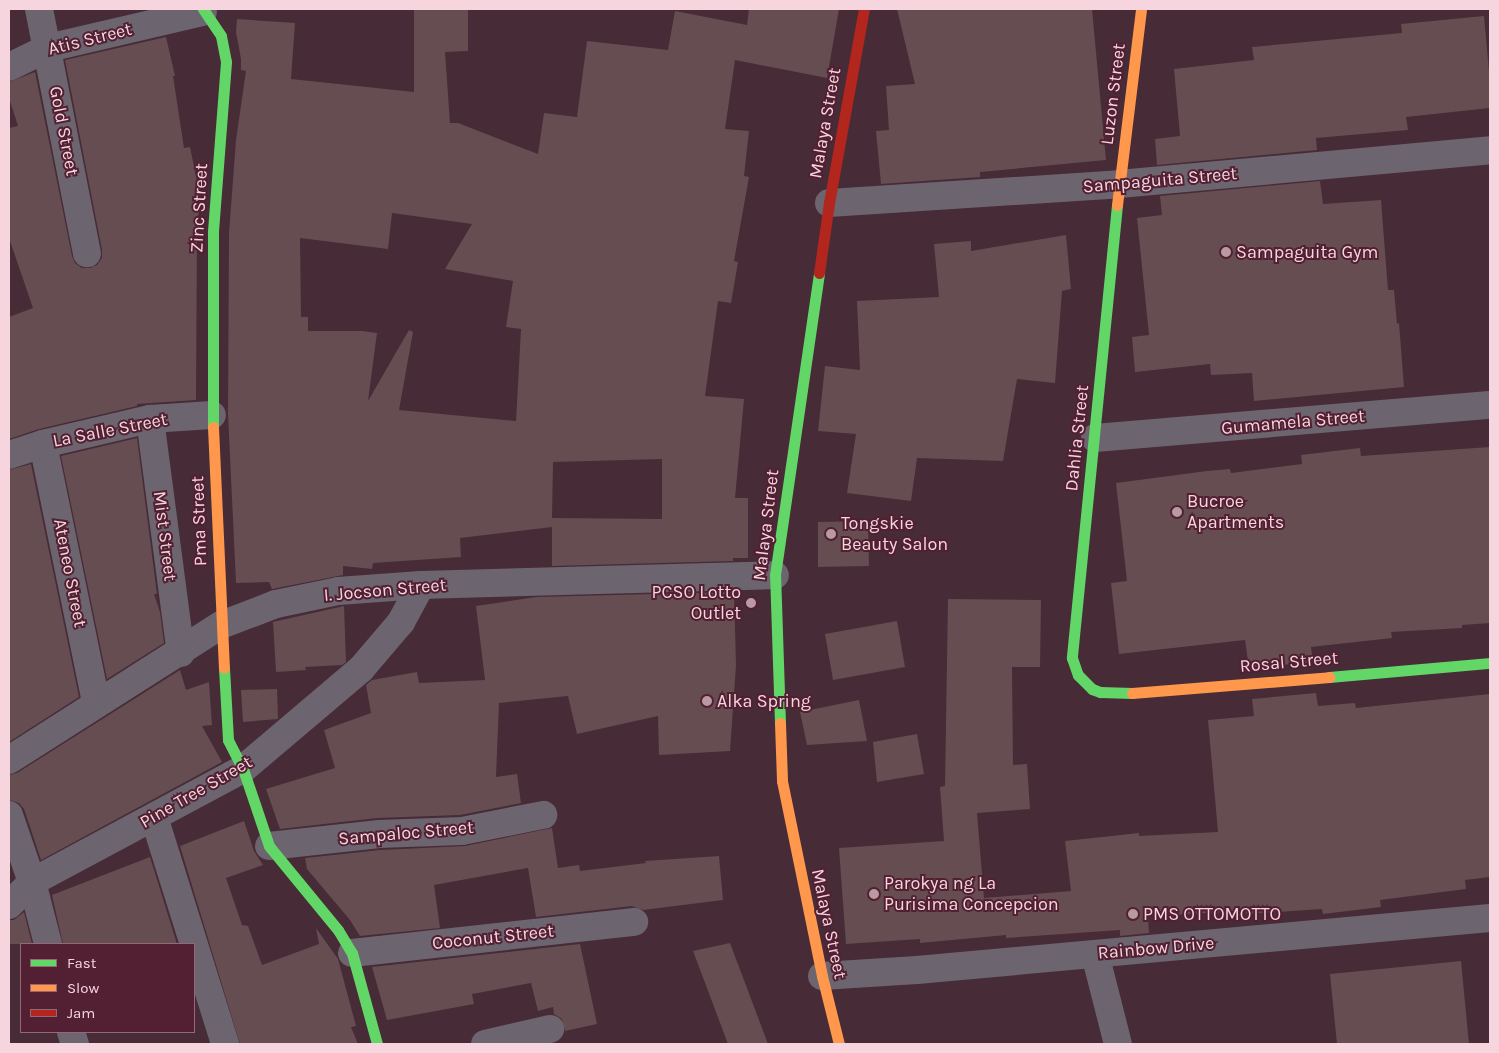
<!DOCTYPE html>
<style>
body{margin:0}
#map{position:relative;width:1499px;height:1053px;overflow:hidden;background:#472b36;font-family:Karla,sans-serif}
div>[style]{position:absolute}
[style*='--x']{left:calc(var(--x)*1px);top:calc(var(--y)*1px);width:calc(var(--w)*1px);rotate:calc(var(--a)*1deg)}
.building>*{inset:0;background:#654d52}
.street>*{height:28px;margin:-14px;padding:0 14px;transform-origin:14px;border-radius:14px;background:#6c646f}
.fast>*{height:11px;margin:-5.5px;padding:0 5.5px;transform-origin:5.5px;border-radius:5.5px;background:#63d668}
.slow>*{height:11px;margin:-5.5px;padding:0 5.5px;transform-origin:5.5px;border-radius:5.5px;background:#ff974d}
.jam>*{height:11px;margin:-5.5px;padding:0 5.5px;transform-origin:5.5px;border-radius:5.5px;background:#b3261e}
.dots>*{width:14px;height:14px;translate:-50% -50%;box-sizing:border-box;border:2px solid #522032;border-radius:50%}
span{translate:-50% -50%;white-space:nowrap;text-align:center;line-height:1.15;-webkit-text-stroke:4px #522032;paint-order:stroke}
.street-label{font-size:18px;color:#f6d5de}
.poi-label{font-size:18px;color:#f6d5de}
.left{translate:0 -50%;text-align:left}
.right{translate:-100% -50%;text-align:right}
.frame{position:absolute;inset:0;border:10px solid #f6d5de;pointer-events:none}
.legend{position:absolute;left:20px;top:943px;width:175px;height:90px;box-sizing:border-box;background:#522032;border:1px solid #946877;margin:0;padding:6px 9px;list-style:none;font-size:15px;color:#f6d5de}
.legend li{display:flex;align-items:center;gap:10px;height:25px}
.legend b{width:25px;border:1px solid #946877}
</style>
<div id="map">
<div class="building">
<div style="clip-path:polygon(evenodd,414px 9px,468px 9px,468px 51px,445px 52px,450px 123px,458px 123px,538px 154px,544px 113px,577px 117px,587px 41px,668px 50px,675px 11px,747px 25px,749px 9px,839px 9px,827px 78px,735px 60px,725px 129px,749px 131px,744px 176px,749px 177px,734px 261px,738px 262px,731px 303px,718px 301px,705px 396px,744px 399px,735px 498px,748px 498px,748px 558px,733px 558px,733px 561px,552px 566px,552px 527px,460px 538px,461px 557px,373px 563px,372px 569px,343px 566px,343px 575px,272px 589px,269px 582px,236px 583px,228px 414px,229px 233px,236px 140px,246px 71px,241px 70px,241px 59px,236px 32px,237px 19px,295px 23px,291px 79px,414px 92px,414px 9px,392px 213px,472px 224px,445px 269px,513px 281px,506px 327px,521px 329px,516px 421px,399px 410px,413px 332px,409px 330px,368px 401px,377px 333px,362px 331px,308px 331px,308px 317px,301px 317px,300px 238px,388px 249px,392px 213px,414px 9px,662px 459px,662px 519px,552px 518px,553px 462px,662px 459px)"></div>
<div style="clip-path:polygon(897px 9px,1092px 9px,1106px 160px,980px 172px,980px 177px,881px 184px,876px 131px,889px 130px,886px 86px,915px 84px)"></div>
<div style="clip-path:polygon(1484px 16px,1490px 82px,1490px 108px,1406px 117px,1408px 130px,1316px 138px,1317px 150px,1157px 165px,1155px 139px,1180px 136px,1174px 69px,1254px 60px,1252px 47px,1402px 33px,1401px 24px)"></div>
<div style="clip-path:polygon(166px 37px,175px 76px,173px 76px,184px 148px,190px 147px,200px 196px,197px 232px,196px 400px,137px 404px,137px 406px,39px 429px,9px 439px,9px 317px,33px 308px,9px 238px,9px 128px,18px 126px,9px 98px,9px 82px,35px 72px,72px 256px,75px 263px,82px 268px,90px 268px,97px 265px,102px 258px,102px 250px,65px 60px)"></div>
<div style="clip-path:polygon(1320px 181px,1323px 204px,1381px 200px,1388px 290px,1394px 290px,1397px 324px,1399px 323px,1404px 387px,1254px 401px,1252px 373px,1211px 375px,1210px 364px,1135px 372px,1132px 337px,1149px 335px,1137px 218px,1162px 215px,1160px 196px)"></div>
<div style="clip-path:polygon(1066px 235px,1071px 289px,1062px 291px,1055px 383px,1017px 379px,1003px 461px,917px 458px,911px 501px,847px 493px,856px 434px,818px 431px,825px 366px,860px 370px,857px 301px,939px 297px,934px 244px,971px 241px,971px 251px)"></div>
<div style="clip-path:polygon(137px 438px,157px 594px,154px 594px,160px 612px,164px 643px,107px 679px,61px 456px)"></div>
<div style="clip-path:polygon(1490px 447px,1490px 623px,1462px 625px,1462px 628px,1391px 632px,1392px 638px,1311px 647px,1313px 662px,1249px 668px,1245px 640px,1119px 654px,1111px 583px,1127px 581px,1116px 483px,1207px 471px,1230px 469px,1231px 473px,1302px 464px,1301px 455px,1360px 448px,1361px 456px)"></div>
<div style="clip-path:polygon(31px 464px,79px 697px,9px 742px,9px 470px)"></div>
<div style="clip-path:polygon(868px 521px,869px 566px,818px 567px,818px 522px)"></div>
<div style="clip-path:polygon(734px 592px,736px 665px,730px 751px,659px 755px,658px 716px,577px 734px,568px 696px,499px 703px,496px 777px,517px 774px,521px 803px,460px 815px,377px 818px,280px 829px,266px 789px,335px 768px,324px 730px,371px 713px,366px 685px,372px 680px,417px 672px,419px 683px,485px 680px,476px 606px,536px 597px)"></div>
<div style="clip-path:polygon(948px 599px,1041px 600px,1040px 667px,1012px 667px,1013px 765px,1027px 764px,1030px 809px,977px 813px,984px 898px,1071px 891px,1065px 841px,1139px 833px,1139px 836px,1218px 832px,1208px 720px,1254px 716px,1252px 699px,1316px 693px,1318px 706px,1355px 703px,1356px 708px,1490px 694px,1490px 877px,1465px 880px,1466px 889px,1380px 900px,1381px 907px,1323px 914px,1322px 909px,1246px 914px,1246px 911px,1148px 916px,1149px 933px,1120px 936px,1120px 930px,1006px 938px,1006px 935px,920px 943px,920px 939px,846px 944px,839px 848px,944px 841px,940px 787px,945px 786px)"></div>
<div style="clip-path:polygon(344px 606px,346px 662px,342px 665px,305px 667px,306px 670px,276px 672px,273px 622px)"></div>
<div style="clip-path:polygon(897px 621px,905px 667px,833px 680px,825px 634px)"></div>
<div style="clip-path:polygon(180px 670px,186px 690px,209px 682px,212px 725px,202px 726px,222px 762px,41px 860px,24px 809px,19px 803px,9px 800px,9px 775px,17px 773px)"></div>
<div style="clip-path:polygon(277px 689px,278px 719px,243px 722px,241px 690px)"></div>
<div style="clip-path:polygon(859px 700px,867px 741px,807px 745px,800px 712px)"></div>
<div style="clip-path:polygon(917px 734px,924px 774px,877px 782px,873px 742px)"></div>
<div style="clip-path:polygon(244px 821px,254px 851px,263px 865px,226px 878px,242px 925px,248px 926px,262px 965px,319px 944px,316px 928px,338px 959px,356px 1026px,351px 1027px,358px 1044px,240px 1044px,180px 846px)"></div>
<div style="clip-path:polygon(552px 828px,558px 868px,579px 865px,580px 871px,646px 863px,645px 861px,719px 856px,723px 900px,643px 910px,632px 906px,536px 917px,528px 868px,434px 885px,440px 928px,360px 936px,350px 920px,307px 869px,305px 858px,380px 850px,465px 846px)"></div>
<div style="clip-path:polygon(150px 857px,177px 944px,63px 944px,52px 895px)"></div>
<div style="clip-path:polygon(24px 912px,32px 944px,9px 944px,9px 920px,14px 920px)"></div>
<div style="clip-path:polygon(730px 943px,768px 1044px,728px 1044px,693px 951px)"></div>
<div style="clip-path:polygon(580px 944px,597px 1024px,565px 1031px,562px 1019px,554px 1014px,553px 1007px,538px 1011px,531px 983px,472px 994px,474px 1004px,387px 1020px,372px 967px)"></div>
<div style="clip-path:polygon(1461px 961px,1469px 1044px,1337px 1044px,1330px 974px)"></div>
</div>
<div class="street">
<div style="--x:39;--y:9;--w:249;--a:78.9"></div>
<div style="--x:9;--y:67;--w:43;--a:-26"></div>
<div style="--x:48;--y:48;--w:159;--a:-13.1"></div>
<div style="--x:829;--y:203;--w:291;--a:-3.7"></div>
<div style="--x:1119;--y:184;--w:373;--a:-5.2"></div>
<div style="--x:150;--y:419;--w:236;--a:82.5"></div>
<div style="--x:1095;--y:438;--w:396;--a:-4.8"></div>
<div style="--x:43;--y:444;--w:264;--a:78.4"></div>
<div style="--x:9;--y:455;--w:36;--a:-18"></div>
<div style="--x:43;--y:444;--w:110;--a:-13.2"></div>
<div style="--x:150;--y:419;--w:62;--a:-3.7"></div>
<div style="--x:9;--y:760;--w:251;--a:-32.5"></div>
<div style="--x:221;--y:625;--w:59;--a:-20.9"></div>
<div style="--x:276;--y:604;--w:63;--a:-11.8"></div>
<div style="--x:338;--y:591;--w:83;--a:-4.1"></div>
<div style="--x:421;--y:585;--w:354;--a:-1.6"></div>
<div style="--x:9;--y:815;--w:71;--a:71.1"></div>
<div style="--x:32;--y:882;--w:64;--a:75.5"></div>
<div style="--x:154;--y:817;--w:238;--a:72.6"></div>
<div style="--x:269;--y:846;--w:111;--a:-6.2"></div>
<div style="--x:379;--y:834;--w:83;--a:-2.1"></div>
<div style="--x:462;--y:831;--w:83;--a:-11.2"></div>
<div style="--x:9;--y:905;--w:33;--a:-45"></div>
<div style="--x:32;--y:882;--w:239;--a:-28.2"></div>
<div style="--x:243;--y:769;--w:155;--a:-40.3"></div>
<div style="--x:361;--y:669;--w:62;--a:-49.6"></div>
<div style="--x:401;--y:622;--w:42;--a:-61.6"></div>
<div style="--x:352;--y:953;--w:284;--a:-6.3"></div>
<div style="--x:1095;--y:954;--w:93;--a:75.7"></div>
<div style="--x:822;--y:976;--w:95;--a:-3.6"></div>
<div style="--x:917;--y:970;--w:575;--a:-5.19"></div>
<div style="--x:71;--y:1032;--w:13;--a:72"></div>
<div style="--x:485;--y:1044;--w:67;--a:-13"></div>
</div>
<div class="fast">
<div style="--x:203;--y:9;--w:32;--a:56"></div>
<div style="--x:221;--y:36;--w:26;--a:79"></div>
<div style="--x:226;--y:62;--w:170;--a:94.4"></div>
<div style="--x:213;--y:232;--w:195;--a:90"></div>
<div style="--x:1117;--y:205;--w:455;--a:95.7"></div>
<div style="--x:1072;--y:658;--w:18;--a:71"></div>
<div style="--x:1078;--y:675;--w:20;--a:45"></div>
<div style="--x:1092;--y:689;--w:9;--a:21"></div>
<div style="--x:1100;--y:692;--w:32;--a:2"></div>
<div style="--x:224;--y:668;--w:72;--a:86.8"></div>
<div style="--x:228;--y:740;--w:33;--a:63"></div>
<div style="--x:243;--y:769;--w:81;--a:71.3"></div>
<div style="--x:269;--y:846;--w:109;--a:50.6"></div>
<div style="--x:338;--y:930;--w:27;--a:59"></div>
<div style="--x:352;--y:953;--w:94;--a:74.6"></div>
<div style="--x:1329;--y:677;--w:162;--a:-5"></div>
<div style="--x:780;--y:723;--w:148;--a:-91.9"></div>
<div style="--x:775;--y:575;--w:305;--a:-81.7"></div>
</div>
<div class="slow">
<div style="--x:1117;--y:205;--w:197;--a:-83"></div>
<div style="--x:213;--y:427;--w:241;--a:87.4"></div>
<div style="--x:1132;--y:693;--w:198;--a:-4.6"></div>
<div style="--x:780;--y:723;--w:58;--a:88"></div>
<div style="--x:782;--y:781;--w:199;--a:78.4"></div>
<div style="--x:822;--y:976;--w:70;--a:76"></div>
</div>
<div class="jam">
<div style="--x:819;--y:273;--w:71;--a:-81.9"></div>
<div style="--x:829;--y:203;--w:197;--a:-79.8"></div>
</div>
<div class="dots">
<div style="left:1226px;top:252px;background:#b99aa3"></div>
<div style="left:1177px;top:512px;background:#b99aa3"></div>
<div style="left:831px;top:534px;background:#b99aa3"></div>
<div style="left:751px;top:603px;background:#b99aa3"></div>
<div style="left:707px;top:701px;background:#b99aa3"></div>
<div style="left:874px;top:894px;background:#b99aa3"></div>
<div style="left:1133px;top:914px;background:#b99aa3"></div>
</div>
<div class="street-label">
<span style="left:90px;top:39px;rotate:-14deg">Atis Street</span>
<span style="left:1113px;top:94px;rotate:-83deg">Luzon Street</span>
<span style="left:825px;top:123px;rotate:-80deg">Malaya Street</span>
<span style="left:64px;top:131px;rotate:79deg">Gold Street</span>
<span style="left:1160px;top:180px;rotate:-5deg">Sampaguita Street</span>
<span style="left:199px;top:208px;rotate:-87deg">Zinc Street</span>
<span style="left:1293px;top:422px;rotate:-5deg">Gumamela Street</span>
<span style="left:110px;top:430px;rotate:-11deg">La Salle Street</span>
<span style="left:1077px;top:438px;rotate:-84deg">Dahlia Street</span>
<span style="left:199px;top:521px;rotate:-92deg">Pma Street</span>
<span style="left:766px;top:525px;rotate:-83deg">Malaya Street</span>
<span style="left:165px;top:536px;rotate:83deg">Mist Street</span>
<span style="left:70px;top:573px;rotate:79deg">Ateneo Street</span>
<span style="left:385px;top:590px;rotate:-5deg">I. Jocson Street</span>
<span style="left:1289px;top:662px;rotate:-5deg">Rosal Street</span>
<span style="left:196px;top:792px;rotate:-30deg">Pine Tree Street</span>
<span style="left:406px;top:833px;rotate:-5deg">Sampaloc Street</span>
<span style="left:829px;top:924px;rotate:78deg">Malaya Street</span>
<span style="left:493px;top:937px;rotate:-6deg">Coconut Street</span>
<span style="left:1156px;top:948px;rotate:-5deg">Rainbow Drive</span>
</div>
<div class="poi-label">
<span class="left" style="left:1236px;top:252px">Sampaguita Gym</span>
<span class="left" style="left:1187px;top:512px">Bucroe<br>Apartments</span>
<span class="left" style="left:841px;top:534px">Tongskie<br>Beauty Salon</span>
<span class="right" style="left:741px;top:603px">PCSO Lotto<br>Outlet</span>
<span class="left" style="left:717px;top:701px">Alka Spring</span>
<span class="left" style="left:884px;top:894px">Parokya ng La<br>Purisima Concepcion</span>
<span class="left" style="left:1143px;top:914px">PMS OTTOMOTTO</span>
</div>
<div class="frame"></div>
<ul class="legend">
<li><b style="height:6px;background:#63d668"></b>Fast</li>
<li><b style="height:6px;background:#ff974d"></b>Slow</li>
<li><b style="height:6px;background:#b3261e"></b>Jam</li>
</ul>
</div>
